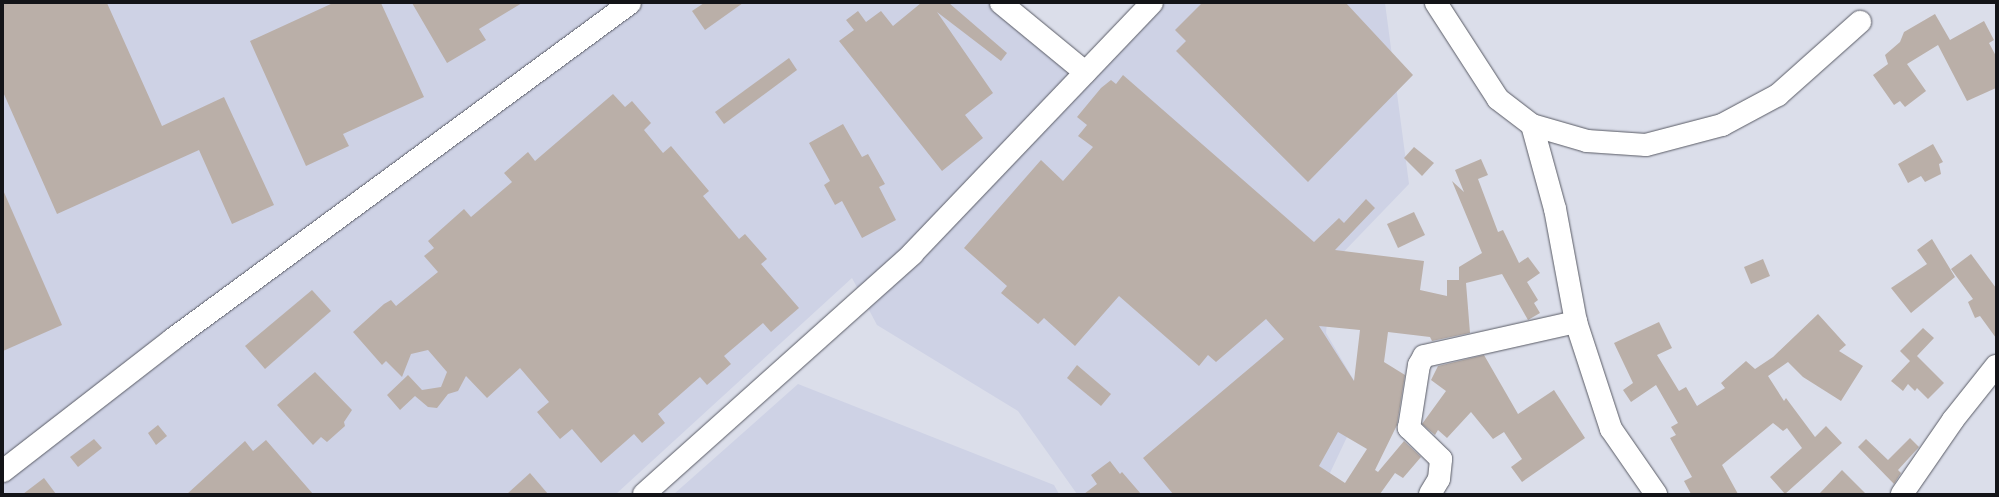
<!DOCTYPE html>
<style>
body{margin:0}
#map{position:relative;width:1999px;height:497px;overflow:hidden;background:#dbdeea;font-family:"Archivo Narrow",sans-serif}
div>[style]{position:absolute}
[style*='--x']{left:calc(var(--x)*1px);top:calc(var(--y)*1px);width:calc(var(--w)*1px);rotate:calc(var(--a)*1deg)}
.built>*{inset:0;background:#ced2e5}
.building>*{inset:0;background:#baafa8}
.roads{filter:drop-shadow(0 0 1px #595b65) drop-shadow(0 0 1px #595b65)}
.minor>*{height:22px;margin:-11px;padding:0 11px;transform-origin:11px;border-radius:11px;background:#fff}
span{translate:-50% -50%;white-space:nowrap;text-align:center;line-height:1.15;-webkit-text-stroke:3.5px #fff;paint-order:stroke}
.frame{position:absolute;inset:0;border:4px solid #131418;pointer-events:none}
</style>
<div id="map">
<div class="built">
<div style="clip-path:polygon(3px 3px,1005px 3px,1082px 65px,1165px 3px,1385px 3px,1409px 184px,1333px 263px,1326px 333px,1365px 399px,1320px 494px,1077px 494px,1018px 411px,877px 325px,852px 278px,616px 494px,3px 494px)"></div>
<div style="clip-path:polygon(798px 384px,1054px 485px,1059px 494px,674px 494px)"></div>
</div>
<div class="building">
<div style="clip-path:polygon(3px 3px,107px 3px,162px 126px,224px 97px,274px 205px,232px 224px,199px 150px,57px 214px,3px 92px)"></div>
<div style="clip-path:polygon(333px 3px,381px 3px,424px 97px,343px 134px,349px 146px,306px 166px,250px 41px)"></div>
<div style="clip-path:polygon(412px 3px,522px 3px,479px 29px,486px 40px,447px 63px)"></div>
<div style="clip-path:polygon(704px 3px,743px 3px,705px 30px,692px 11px)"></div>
<div style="clip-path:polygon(921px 3px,949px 3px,1007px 53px,1001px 61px,937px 12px,993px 93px,965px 115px,983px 138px,942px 171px,839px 41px,854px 30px,846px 20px,858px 11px,866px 22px,881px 11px,893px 26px)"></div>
<div style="clip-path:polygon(1202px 3px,1346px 3px,1413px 75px,1308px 182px,1176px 51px,1186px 41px,1175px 30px)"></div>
<div style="clip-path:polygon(1935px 14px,1950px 40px,1984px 21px,1994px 40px,1989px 43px,1996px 56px,1996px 88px,1967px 101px,1938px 45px,1907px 64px,1926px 91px,1905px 107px,1900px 101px,1894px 105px,1873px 75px,1888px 64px,1885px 55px,1900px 42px,1904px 32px)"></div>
<div style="clip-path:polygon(789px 58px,797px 70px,724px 124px,715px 112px)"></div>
<div style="clip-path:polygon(evenodd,1123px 75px,1314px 242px,1339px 218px,1344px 223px,1366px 199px,1375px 208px,1335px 250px,1424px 261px,1420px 290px,1447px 296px,1447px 280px,1459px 280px,1459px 267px,1482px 253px,1452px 181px,1464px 192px,1455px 170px,1481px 159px,1488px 175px,1478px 179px,1498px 232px,1503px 230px,1519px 263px,1528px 257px,1540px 273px,1527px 282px,1538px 300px,1534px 303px,1540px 313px,1528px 320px,1502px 274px,1466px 283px,1470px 333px,1432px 341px,1430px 337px,1388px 332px,1384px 362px,1405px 375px,1397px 425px,1375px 470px,1378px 472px,1404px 441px,1421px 457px,1403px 478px,1395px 473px,1380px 494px,1173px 494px,1143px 458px,1284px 339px,1266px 319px,1216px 362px,1208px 355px,1199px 366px,1119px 296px,1075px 346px,1044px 318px,1038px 324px,1001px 293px,1007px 286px,964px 248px,1041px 160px,1063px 181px,1093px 147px,1078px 136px,1087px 125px,1077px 117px,1101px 88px,1111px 80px,1116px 84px,1123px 75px,1319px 326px,1360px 330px,1354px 381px,1319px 326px,1123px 75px,1338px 432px,1367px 449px,1345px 483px,1319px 466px,1338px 432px)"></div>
<div style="clip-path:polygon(613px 94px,625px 107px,632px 101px,651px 123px,644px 130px,663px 153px,671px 146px,709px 191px,703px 196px,739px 239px,745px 234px,767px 259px,761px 264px,799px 308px,771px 332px,763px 323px,724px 356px,731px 364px,707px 385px,700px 377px,658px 414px,665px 423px,642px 443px,634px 434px,601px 463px,572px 429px,560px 439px,537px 412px,549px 402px,520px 368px,487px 398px,466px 376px,458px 391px,448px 394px,437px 408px,428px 407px,415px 396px,400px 410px,387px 395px,408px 375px,422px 390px,441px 387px,447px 372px,428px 350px,411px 354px,402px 377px,386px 361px,382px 365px,353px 332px,384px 304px,391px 300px,396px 306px,438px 272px,424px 256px,434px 248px,428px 241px,464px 209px,471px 217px,512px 182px,504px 173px,528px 152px,535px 161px)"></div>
<div style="clip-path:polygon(843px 124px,862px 157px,868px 154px,885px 184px,879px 187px,896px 220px,862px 238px,842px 201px,835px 205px,824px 185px,830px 181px,809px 143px)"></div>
<div style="clip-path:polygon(1933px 144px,1943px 162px,1939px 164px,1941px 174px,1925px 182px,1921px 176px,1908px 183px,1898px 164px)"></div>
<div style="clip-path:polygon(1414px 147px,1434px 163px,1422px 176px,1404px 158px)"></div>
<div style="clip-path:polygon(3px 190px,62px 325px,3px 351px)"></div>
<div style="clip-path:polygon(1414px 212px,1425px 235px,1398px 248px,1387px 224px)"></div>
<div style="clip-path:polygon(1932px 239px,1955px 277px,1911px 313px,1891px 288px,1927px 264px,1917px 250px)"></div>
<div style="clip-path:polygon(1971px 254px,1996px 288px,1996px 338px,1980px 316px,1975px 318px,1968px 302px,1973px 299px,1951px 269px)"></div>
<div style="clip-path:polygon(1763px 259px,1770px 276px,1751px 284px,1744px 267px)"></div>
<div style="clip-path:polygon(312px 290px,331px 311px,265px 369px,245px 346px)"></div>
<div style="clip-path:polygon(1818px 314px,1846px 345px,1839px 351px,1863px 366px,1841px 401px,1803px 377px,1788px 362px,1768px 376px,1784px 401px,1786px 398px,1815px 437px,1826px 426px,1842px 443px,1785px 494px,1770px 477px,1802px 448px,1787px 428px,1783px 431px,1773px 423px,1722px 465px,1738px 494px,1691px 494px,1684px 481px,1692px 477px,1670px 438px,1676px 435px,1671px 427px,1678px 423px,1656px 385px,1631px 402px,1623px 390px,1633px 383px,1614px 343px,1659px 322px,1672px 348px,1657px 355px,1679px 391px,1686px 387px,1697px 406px,1725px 388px,1721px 383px,1746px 361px,1755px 369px,1773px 357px)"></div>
<div style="clip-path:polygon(1923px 328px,1934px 338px,1917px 356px,1944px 383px,1928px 399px,1917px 388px,1915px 391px,1908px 384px,1903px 391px,1891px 381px,1910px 361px,1900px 351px)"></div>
<div style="clip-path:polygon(1484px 355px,1518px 414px,1554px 390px,1585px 438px,1522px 482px,1511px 467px,1522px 459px,1504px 432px,1493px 439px,1471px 412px,1447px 438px,1438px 430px,1435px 435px,1422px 424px,1446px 391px,1431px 380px,1438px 366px)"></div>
<div style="clip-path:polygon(1077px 365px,1111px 394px,1101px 406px,1067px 378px)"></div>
<div style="clip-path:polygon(315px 372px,352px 410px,344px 422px,345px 426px,327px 442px,321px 437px,313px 445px,277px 405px)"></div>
<div style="clip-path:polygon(158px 425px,167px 436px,156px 445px,148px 433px)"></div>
<div style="clip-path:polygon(1910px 438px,1919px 447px,1898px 470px,1901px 473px,1894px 484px,1858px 447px,1866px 439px,1888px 460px)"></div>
<div style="clip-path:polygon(94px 439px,102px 448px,78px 467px,70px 457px)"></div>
<div style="clip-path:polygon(266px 440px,313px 494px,187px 494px,245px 441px,253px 451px)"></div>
<div style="clip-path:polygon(1110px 461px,1120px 474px,1122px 472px,1141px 494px,1084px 494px,1097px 484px,1091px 475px)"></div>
<div style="clip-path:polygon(1842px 470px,1866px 494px,1819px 494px)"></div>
<div style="clip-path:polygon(530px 473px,548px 494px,507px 494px)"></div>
<div style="clip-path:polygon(44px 478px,56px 494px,23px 494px)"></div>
</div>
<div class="roads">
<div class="minor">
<div style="--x:1001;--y:3;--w:109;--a:39.4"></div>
<div style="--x:1436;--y:3;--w:114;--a:57.1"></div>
<div style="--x:1498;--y:99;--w:43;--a:37.4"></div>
<div style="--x:3;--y:471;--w:215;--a:-37.8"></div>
<div style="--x:173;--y:339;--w:567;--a:-36.32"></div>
<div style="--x:644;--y:494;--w:360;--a:-41.8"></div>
<div style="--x:912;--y:254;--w:347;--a:-46.3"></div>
<div style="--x:1430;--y:494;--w:17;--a:-59"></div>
<div style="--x:1439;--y:479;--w:20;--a:-84"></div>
<div style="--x:1441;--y:459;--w:45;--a:-135.9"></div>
<div style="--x:1409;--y:428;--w:64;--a:-81"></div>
<div style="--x:1419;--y:365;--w:10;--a:-61"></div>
<div style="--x:1424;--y:356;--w:156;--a:-12.6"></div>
<div style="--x:1656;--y:494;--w:79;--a:-124.7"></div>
<div style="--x:1611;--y:429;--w:113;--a:-108.1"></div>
<div style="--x:1576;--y:322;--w:115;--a:-100.5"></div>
<div style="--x:1555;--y:209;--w:87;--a:-105.3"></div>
<div style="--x:1532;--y:125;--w:57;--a:16.2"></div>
<div style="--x:1587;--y:141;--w:59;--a:3.9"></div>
<div style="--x:1646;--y:145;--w:79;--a:-14.7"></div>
<div style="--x:1722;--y:125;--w:64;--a:-28.2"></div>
<div style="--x:1778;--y:95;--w:110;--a:-41.7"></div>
<div style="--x:1902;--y:494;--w:90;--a:-55.4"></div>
<div style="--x:1953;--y:420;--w:69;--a:-51.5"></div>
</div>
</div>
<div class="frame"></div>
</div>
